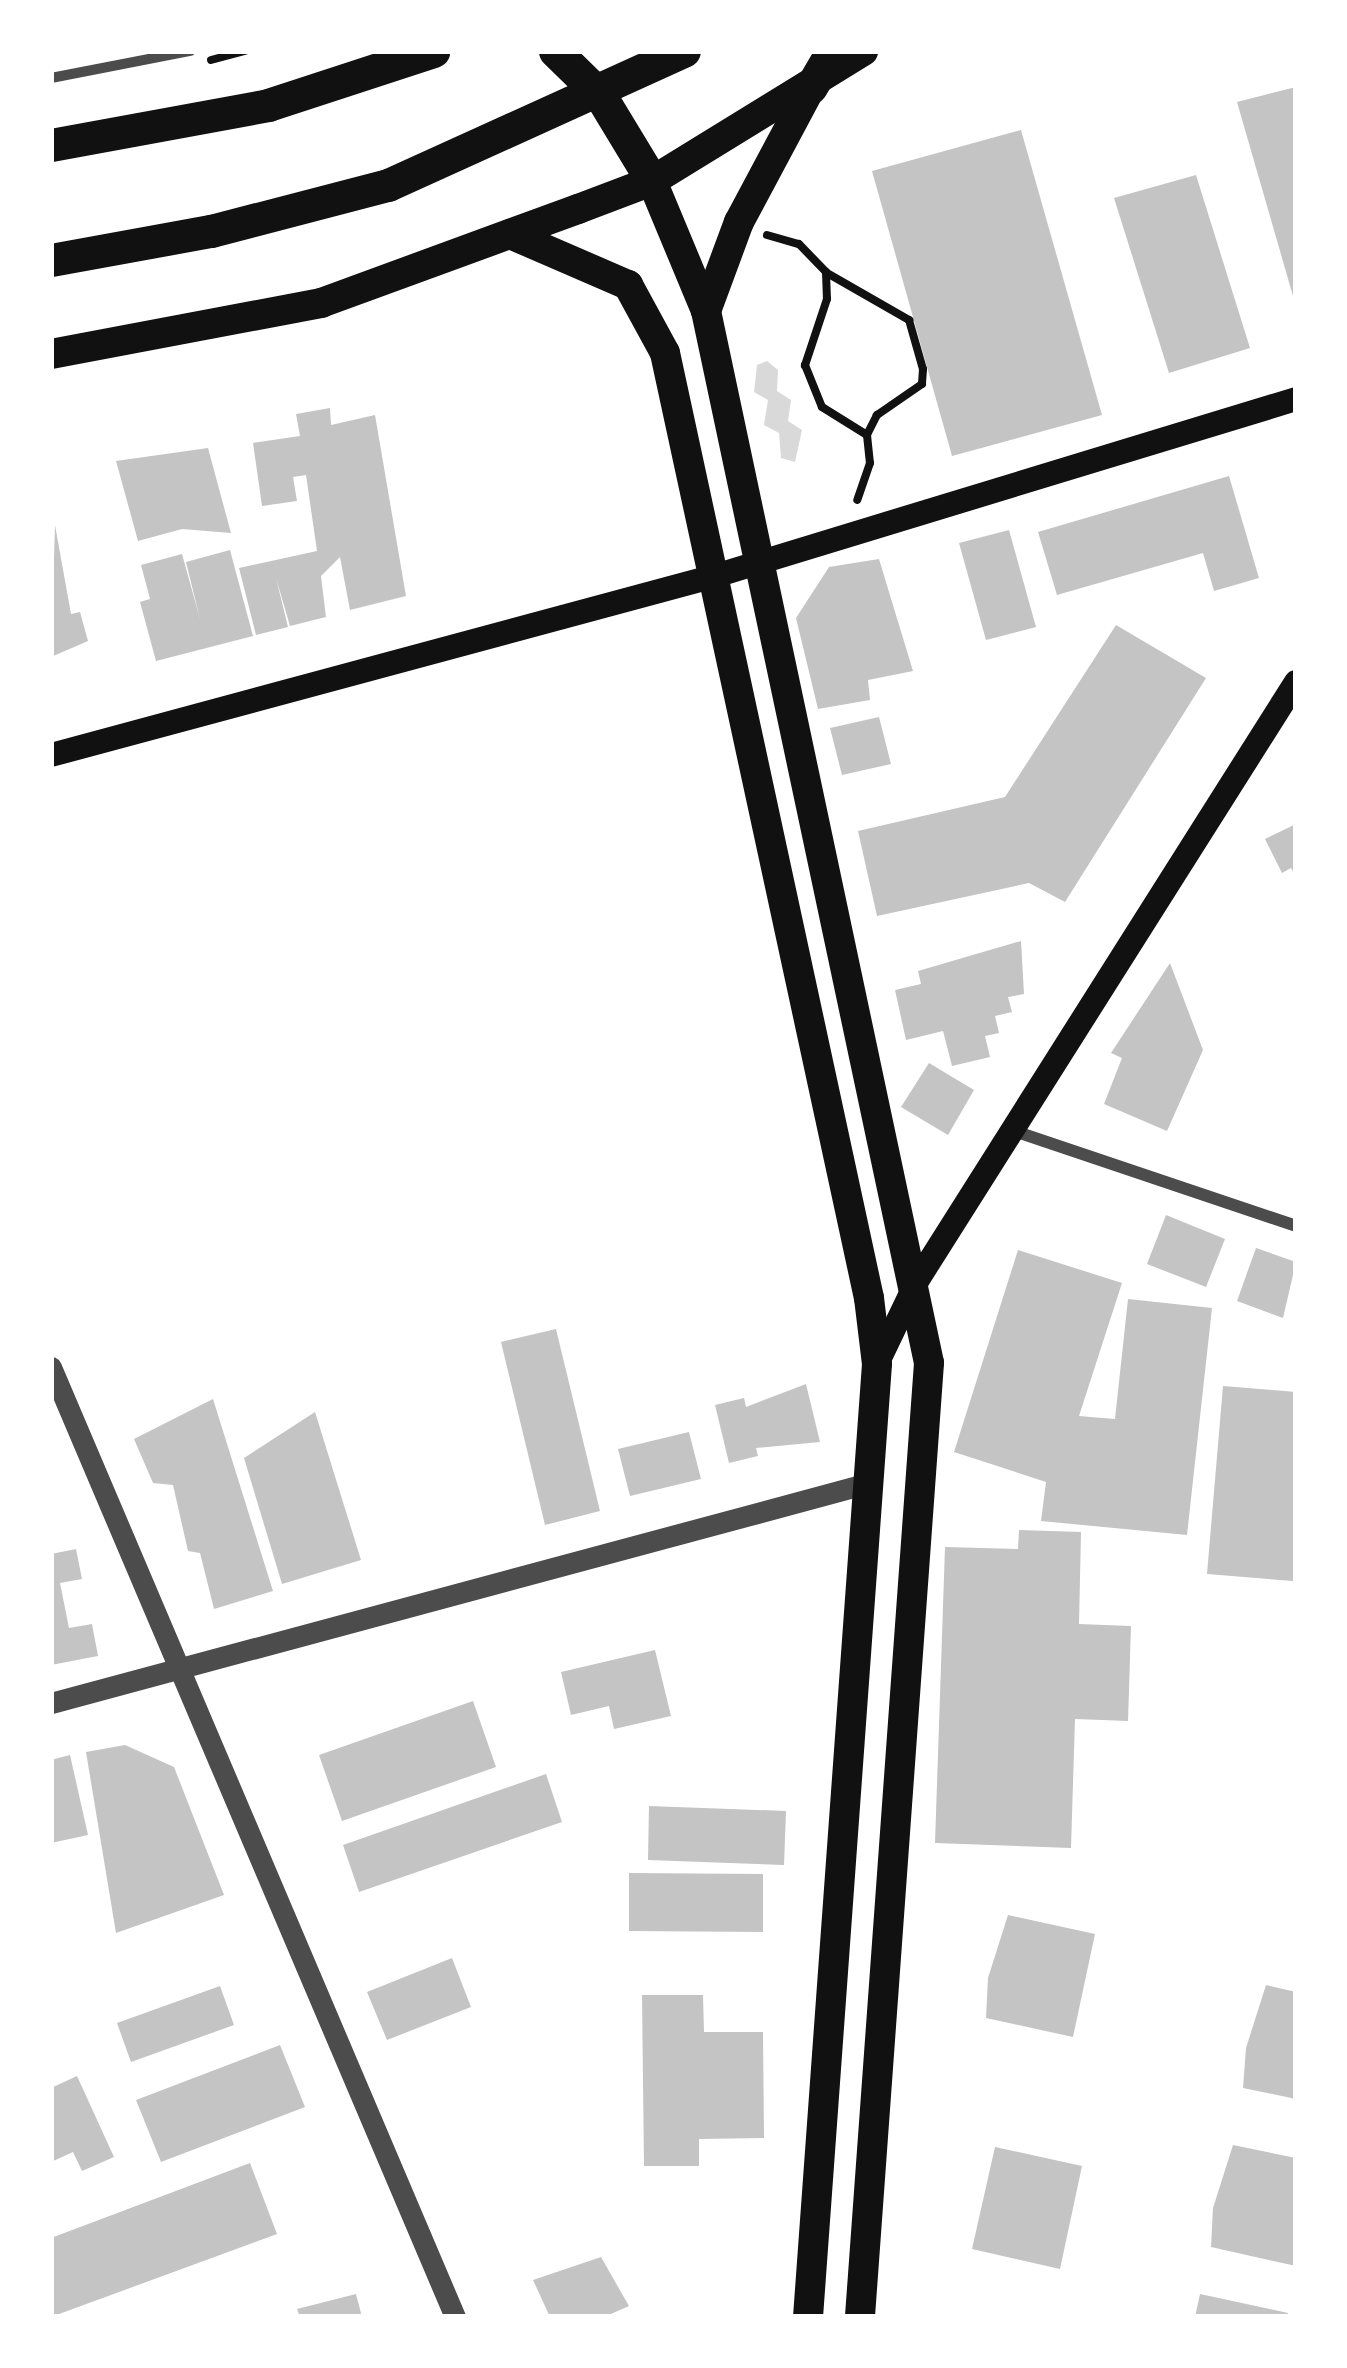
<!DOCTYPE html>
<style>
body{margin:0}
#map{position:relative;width:1347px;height:2368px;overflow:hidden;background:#fff;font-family:"Archivo Narrow",sans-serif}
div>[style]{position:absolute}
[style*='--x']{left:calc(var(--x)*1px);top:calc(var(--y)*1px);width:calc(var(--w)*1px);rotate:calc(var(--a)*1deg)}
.water>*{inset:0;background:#d9d9d9}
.building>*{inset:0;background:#c4c4c4}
.path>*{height:8px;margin:-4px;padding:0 4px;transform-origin:4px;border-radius:4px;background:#111}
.pedestrian>*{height:10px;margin:-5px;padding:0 5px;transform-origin:5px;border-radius:5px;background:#4c4c4c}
.minor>*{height:12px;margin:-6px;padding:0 6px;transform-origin:6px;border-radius:6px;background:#4c4c4c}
.tertiary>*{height:21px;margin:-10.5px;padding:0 10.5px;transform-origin:10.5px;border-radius:10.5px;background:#4c4c4c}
.secondary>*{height:24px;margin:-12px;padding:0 12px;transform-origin:12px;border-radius:12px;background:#111}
.primary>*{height:30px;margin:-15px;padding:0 15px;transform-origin:15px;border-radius:15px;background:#111}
.trunk>*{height:33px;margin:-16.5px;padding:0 16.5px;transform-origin:16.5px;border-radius:16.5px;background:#111}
span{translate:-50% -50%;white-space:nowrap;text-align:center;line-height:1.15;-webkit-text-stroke:9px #fff;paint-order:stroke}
.frame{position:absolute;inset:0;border:54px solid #fff;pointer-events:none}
</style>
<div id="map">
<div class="water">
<div style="clip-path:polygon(767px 361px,778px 370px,777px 391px,791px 400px,788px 421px,802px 430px,795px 462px,781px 458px,779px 433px,764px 425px,768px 400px,754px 392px,757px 365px)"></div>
</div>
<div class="building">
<div style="clip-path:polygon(1296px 87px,1296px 303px,1295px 303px,1237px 102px)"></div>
<div style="clip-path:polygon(1021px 130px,1102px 415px,952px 456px,872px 171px)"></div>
<div style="clip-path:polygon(1196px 175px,1250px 348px,1169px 373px,1114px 198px)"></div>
<div style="clip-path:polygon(330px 408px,331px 425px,375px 415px,406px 596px,350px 610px,340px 557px,321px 576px,326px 617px,290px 626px,276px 578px,288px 627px,256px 635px,239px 568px,317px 551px,306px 475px,293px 477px,297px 501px,262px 506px,253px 443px,300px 436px,296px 414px)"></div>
<div style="clip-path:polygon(208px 448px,231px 533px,182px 529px,138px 541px,116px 461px)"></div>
<div style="clip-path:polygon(1229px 476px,1259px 578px,1214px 591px,1203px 553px,1057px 595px,1038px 532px)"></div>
<div style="clip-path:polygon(55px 525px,71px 614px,80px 612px,88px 641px,51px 657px)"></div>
<div style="clip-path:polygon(1009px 530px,1036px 627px,986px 640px,959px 543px)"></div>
<div style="clip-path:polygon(230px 550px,253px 636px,156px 661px,140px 602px,150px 599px,141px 565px,182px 554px,200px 619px,186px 562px)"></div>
<div style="clip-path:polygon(879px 559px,913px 671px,868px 680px,870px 700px,818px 709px,796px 618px,829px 567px)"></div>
<div style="clip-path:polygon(1116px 625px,1206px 678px,1065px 902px,1029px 883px,877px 916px,858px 831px,1005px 797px)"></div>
<div style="clip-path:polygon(879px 717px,891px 764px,842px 775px,830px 728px)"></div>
<div style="clip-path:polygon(1296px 824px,1296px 877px,1291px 868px,1282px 873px,1265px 839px)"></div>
<div style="clip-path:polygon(1021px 941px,1024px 994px,1008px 997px,1012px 1012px,995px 1016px,999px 1033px,985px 1036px,990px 1057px,952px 1066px,943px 1031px,906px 1040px,895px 990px,921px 984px,918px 971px)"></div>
<div style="clip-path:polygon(1170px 963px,1203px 1050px,1167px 1131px,1104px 1104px,1122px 1058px,1111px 1053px)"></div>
<div style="clip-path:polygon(929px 1063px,974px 1090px,948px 1135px,901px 1107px)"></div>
<div style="clip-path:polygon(1166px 1215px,1225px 1239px,1206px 1287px,1147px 1264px)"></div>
<div style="clip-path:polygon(1256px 1248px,1296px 1262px,1283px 1318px,1237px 1301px)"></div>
<div style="clip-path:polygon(1018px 1250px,1122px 1283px,1079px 1416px,1115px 1419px,1128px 1299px,1212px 1308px,1187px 1535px,1041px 1521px,1046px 1482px,954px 1452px)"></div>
<div style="clip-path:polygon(556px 1329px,600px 1511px,545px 1525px,501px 1342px)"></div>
<div style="clip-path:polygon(806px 1384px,820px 1442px,756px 1448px,758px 1456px,729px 1463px,715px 1405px,744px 1398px,746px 1407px)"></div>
<div style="clip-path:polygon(1223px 1386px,1296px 1392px,1293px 1581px,1207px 1574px)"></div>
<div style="clip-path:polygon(213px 1399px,273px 1591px,214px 1609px,200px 1553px,188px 1551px,173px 1485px,153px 1483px,134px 1439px)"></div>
<div style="clip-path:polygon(315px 1412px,361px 1560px,282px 1584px,244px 1458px)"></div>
<div style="clip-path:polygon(689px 1432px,701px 1479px,630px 1496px,618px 1449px)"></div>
<div style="clip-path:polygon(1019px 1530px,1081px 1532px,1079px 1624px,1131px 1626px,1128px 1721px,1075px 1719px,1071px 1848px,935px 1843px,945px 1547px,1018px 1549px)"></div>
<div style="clip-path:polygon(76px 1549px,82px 1579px,60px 1583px,69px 1628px,92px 1624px,98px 1656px,51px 1665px,51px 1554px)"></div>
<div style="clip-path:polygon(655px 1650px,671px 1716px,614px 1729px,609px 1706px,571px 1715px,561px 1672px)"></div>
<div style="clip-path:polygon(473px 1701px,496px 1767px,342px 1821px,319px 1755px)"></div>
<div style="clip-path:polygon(125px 1745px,174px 1767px,224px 1895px,116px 1933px,86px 1752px)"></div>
<div style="clip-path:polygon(70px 1755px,88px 1835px,51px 1843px,51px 1760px)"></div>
<div style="clip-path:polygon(546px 1774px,562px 1822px,359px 1892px,343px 1845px)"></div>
<div style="clip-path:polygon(649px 1806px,786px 1811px,784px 1865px,648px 1860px)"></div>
<div style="clip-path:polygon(629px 1873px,763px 1874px,763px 1932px,629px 1931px)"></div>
<div style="clip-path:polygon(1008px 1915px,1095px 1934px,1073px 2037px,986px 2018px,988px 1978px)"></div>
<div style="clip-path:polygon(452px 1958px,471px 2007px,387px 2040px,367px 1992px)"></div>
<div style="clip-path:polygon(1266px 1985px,1296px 1992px,1296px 2099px,1243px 2088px,1246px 2048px)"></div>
<div style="clip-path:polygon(220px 1986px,234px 2025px,131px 2062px,117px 2023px)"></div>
<div style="clip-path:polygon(642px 1995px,703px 1995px,704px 2032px,763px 2032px,764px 2138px,699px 2139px,699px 2166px,644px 2166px)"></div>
<div style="clip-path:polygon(280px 2045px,305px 2107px,161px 2162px,136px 2100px)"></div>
<div style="clip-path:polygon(77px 2076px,114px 2157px,82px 2171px,73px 2152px,51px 2162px,51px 2088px)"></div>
<div style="clip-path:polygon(1233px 2145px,1296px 2158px,1296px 2266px,1211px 2247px,1213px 2208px)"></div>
<div style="clip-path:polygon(995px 2147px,1082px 2166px,1060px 2269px,972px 2249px)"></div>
<div style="clip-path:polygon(250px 2163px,277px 2234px,51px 2317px,51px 2238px)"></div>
<div style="clip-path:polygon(601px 2257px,629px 2306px,604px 2317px,550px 2317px,533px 2280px)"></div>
<div style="clip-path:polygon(356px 2294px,362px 2317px,300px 2317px,297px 2309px)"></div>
<div style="clip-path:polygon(1200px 2294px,1288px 2313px,1287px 2317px,1195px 2317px)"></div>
</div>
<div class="path">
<div style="--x:211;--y:60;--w:35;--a:-15"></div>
<div style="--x:767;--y:235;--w:33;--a:16"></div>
<div style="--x:799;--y:244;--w:39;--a:46"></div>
<div style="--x:826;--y:272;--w:27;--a:88"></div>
<div style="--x:827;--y:299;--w:70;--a:108.4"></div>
<div style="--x:805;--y:365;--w:45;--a:68"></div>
<div style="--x:822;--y:407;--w:53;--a:31.9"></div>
<div style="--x:867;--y:435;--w:28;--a:84"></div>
<div style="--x:870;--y:463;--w:39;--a:109"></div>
<div style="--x:827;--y:273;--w:95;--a:29.8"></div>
<div style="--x:909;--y:320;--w:51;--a:74.1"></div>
<div style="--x:923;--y:369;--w:15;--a:94"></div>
<div style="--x:922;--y:384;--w:55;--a:145.4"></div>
<div style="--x:877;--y:415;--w:22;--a:117"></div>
</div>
<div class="pedestrian">
<div style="--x:51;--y:78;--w:142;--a:-11"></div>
</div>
<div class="minor">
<div style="--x:1014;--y:1131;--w:298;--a:18.6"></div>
</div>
<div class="tertiary">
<div style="--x:51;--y:1367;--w:1032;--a:66.96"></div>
<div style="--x:51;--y:1703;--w:843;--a:-15.06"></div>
</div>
<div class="secondary">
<div style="--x:51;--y:755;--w:688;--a:-15.09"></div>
<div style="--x:715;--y:576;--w:607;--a:-16.94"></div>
<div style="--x:877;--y:1364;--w:92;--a:-64.3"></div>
<div style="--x:917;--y:1281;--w:709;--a:-57.68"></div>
</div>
<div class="primary">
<div style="--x:652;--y:181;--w:141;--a:67.4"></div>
<div style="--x:706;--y:311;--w:1075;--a:78.03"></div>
<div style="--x:929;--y:1363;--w:956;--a:94.14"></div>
<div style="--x:510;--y:234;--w:129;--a:23.4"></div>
<div style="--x:628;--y:285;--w:77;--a:61.4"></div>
<div style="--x:665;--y:353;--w:967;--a:77.82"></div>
<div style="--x:869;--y:1298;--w:66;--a:83.1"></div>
<div style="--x:877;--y:1364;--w:955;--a:94.14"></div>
<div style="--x:706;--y:311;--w:95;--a:-69.7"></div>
<div style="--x:739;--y:222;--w:151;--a:-61.9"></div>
<div style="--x:51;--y:354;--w:275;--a:-10.7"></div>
<div style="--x:321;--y:303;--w:274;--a:-20.1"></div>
<div style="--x:578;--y:209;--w:79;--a:-20.7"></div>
<div style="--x:652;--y:181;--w:248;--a:-31.6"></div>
</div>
<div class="trunk">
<div style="--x:555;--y:51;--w:63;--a:44.4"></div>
<div style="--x:600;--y:95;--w:100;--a:58.8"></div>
<div style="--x:811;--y:87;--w:42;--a:-59.7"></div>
<div style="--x:51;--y:145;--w:221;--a:-10.4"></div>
<div style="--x:268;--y:105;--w:174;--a:-18.1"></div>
<div style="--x:51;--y:260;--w:163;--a:-10.3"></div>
<div style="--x:211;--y:231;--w:183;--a:-14.6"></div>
<div style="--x:388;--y:185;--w:325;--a:-24.4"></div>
</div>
<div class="frame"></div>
</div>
